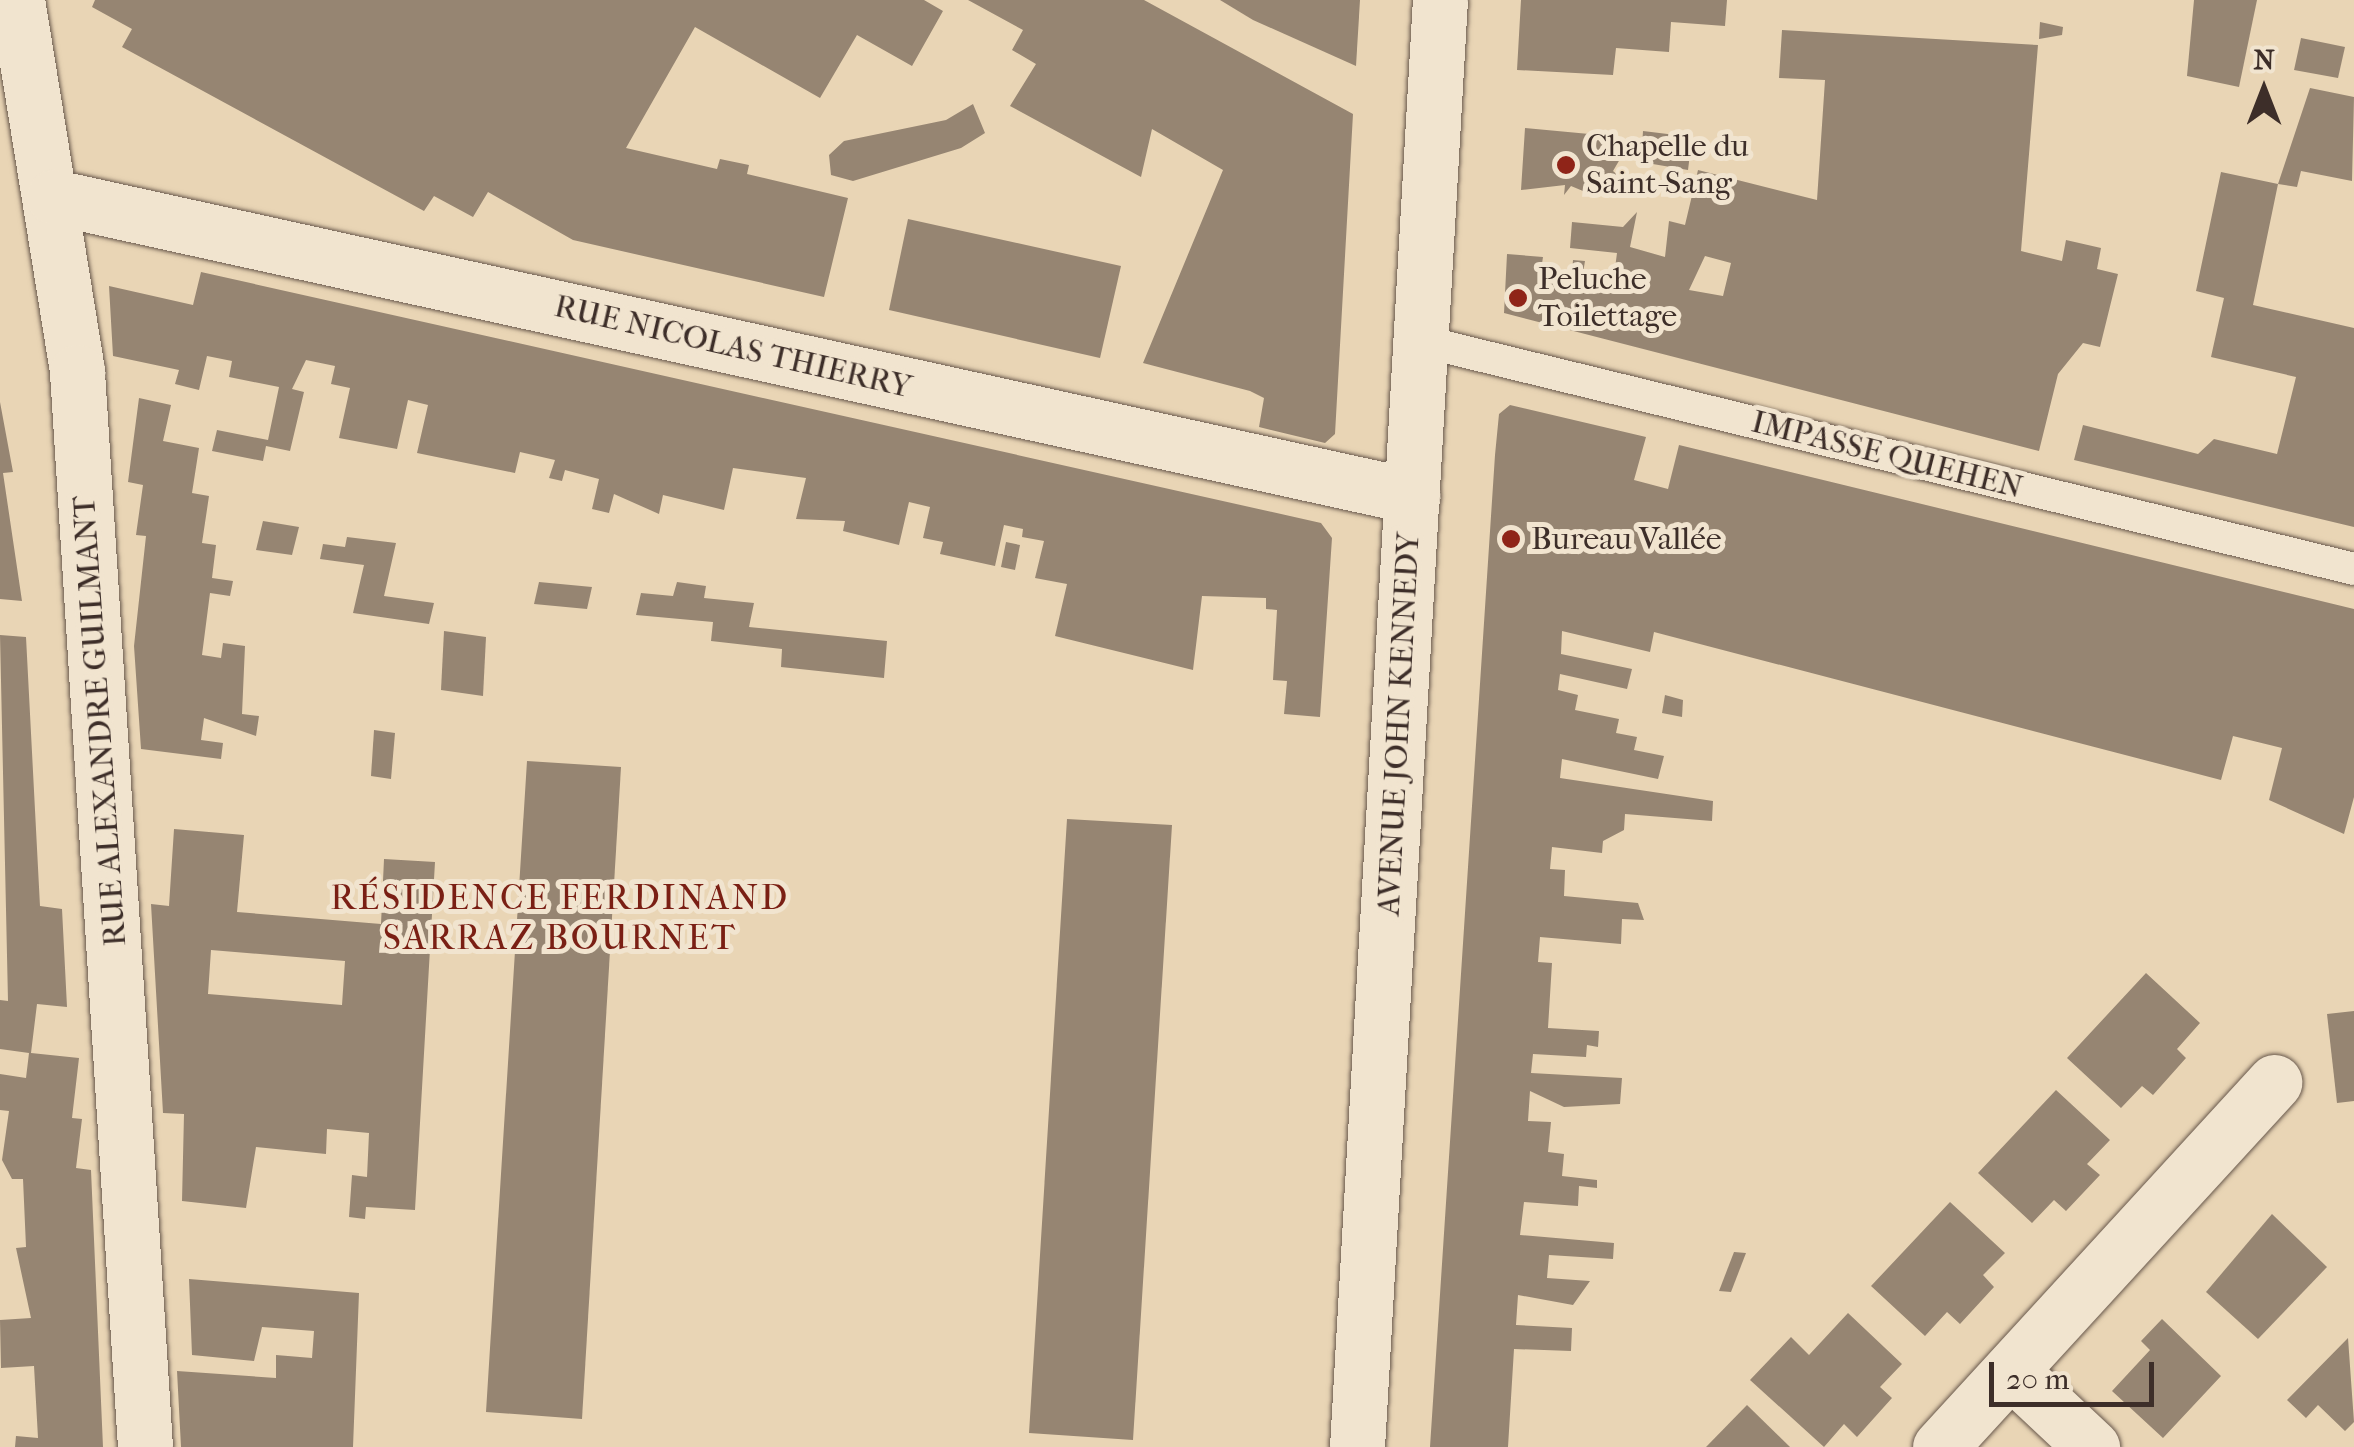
<!DOCTYPE html>
<meta charset="utf-8">
<style>
body{margin:0}
#map{position:relative;width:2354px;height:1447px;overflow:hidden;background:#e9d5b5;font-family:"IM FELL French Canon",serif}
div>[style]{position:absolute}
[style*='--x']{left:calc(var(--x)*1px);top:calc(var(--y)*1px);width:calc(var(--w)*1px);rotate:calc(var(--a)*1deg)}
.building>*{inset:0;background:#968572}
.roads{filter:drop-shadow(0 0 2px #68584c) drop-shadow(0 0 2px #68584c)}
.service>*{height:32px;margin:-16px;padding:0 16px;transform-origin:16px;border-radius:16px;background:#f1e4cf}
.minor>*{height:55px;margin:-27.5px;padding:0 27.5px;transform-origin:27.5px;border-radius:27.5px;background:#f1e4cf}
.secondary>*{height:55px;margin:-27.5px;padding:0 27.5px;transform-origin:27.5px;border-radius:27.5px;background:#f1e4cf}
.dots>*{width:28px;height:28px;translate:-50% -50%;box-sizing:border-box;border:5px solid #f1e4cf;border-radius:50%}
span{translate:-50% -50%;white-space:nowrap;text-align:center;line-height:1.15;-webkit-text-stroke:10px #f1e4cf;paint-order:stroke}
.poi-label{font-size:32px;color:#3d2e29}
.left{translate:0 -50%;text-align:left}
.street-label{font-size:32px;color:#3d2e29}
.neighbourhood-label{font-size:35px;color:#7a1f14;letter-spacing:2.5px}
.north{position:absolute;left:2214px;top:40px;width:100px;height:100px;-webkit-text-stroke:8px #f1e4cf;paint-order:stroke;rotate:0deg;font-size:28px;font-weight:700;line-height:40px;text-align:center;color:#3d2e29}
.north::after{content:'';display:block;margin:auto;width:35px;height:45px;background:#3d2e29;clip-path:polygon(50% 0,100% 100%,50% 72%,0 100%)}
.scale{position:absolute;left:1989px;top:1362px;width:165px;height:45px;box-sizing:border-box;border:5px solid #3d2e29;border-top:0;padding-left:12px;font-size:30px;line-height:35px;white-space:nowrap;color:#3d2e29;-webkit-text-stroke:8px #f1e4cf;paint-order:stroke}
</style>
<div id="map">
<div class="building">
<div style="clip-path:polygon(95px 0,924px 0,943px 11px,912px 66px,857px 35px,820px 98px,695px 27px,626px 148px,717px 169px,720px 159px,749px 165px,747px 174px,848px 198px,824px 297px,573px 240px,488px 192px,473px 217px,434px 196px,424px 211px,122px 47px,132px 29px,92px 7px)"></div>
<div style="clip-path:polygon(968px 0,1144px 0,1353px 114px,1335px 434px,1325px 443px,1259px 427px,1264px 398px,1250px 391px,1143px 363px,1223px 170px,1152px 129px,1141px 177px,1010px 106px,1036px 64px,1012px 50px,1023px 30px)"></div>
<div style="clip-path:polygon(1220px 0,1360px 0,1356px 66px,1253px 20px)"></div>
<div style="clip-path:polygon(1521px 0,1727px 0,1725px 26px,1671px 22px,1669px 52px,1616px 48px,1613px 75px,1517px 70px)"></div>
<div style="clip-path:polygon(2194px 0,2257px 0,2239px 87px,2187px 76px)"></div>
<div style="clip-path:polygon(2040px 22px,2063px 27px,2062px 35px,2039px 39px)"></div>
<div style="clip-path:polygon(evenodd,1782px 30px,2038px 45px,2021px 251px,2062px 261px,2066px 240px,2101px 248px,2097px 269px,2118px 274px,2100px 347px,2083px 343px,2058px 374px,2039px 451px,1504px 313px,1507px 254px,1543px 257px,1541px 270px,1572px 272px,1573px 260px,1585px 261px,1583px 273px,1614px 276px,1617px 253px,1570px 248px,1572px 222px,1623px 227px,1637px 212px,1630px 247px,1665px 257px,1669px 221px,1685px 225px,1698px 170px,1817px 200px,1825px 80px,1779px 78px,1782px 30px,1705px 256px,1731px 263px,1723px 296px,1689px 290px,1705px 256px)"></div>
<div style="clip-path:polygon(2301px 38px,2345px 47px,2338px 78px,2294px 70px)"></div>
<div style="clip-path:polygon(2310px 88px,2354px 97px,2352px 181px,2301px 171px,2297px 187px,2278px 184px)"></div>
<div style="clip-path:polygon(973px 104px,985px 133px,961px 148px,853px 181px,831px 175px,829px 155px,844px 141px,946px 120px)"></div>
<div style="clip-path:polygon(1525px 128px,1600px 135px,1623px 154px,1613px 171px,1622px 179px,1595px 186px,1595px 196px,1571px 186px,1564px 195px,1565px 185px,1521px 190px)"></div>
<div style="clip-path:polygon(1643px 131px,1692px 137px,1688px 170px,1641px 162px)"></div>
<div style="clip-path:polygon(2221px 172px,2278px 184px,2253px 305px,2354px 328px,2354px 527px,2074px 460px,2083px 425px,2198px 454px,2214px 439px,2277px 454px,2296px 377px,2211px 357px,2224px 298px,2196px 291px)"></div>
<div style="clip-path:polygon(908px 219px,1121px 266px,1100px 358px,889px 310px)"></div>
<div style="clip-path:polygon(201px 272px,1321px 523px,1332px 538px,1320px 717px,1284px 714px,1287px 681px,1273px 680px,1277px 610px,1266px 609px,1266px 598px,1202px 596px,1193px 670px,1055px 636px,1067px 584px,1035px 578px,1044px 541px,1022px 537px,1023px 529px,1004px 525px,995px 566px,940px 554px,943px 542px,923px 538px,930px 507px,909px 502px,899px 545px,843px 531px,845px 521px,796px 519px,806px 478px,733px 468px,724px 510px,663px 495px,659px 514px,614px 494px,609px 513px,592px 509px,599px 479px,565px 470px,562px 481px,549px 478px,555px 460px,520px 452px,515px 473px,417px 453px,428px 405px,408px 400px,397px 449px,339px 438px,350px 388px,331px 384px,335px 366px,306px 360px,292px 389px,304px 392px,290px 451px,266px 446px,263px 461px,212px 451px,217px 430px,268px 440px,279px 387px,229px 377px,232px 361px,207px 356px,199px 390px,175px 384px,179px 370px,113px 356px,109px 286px,193px 305px)"></div>
<div style="clip-path:polygon(139px 398px,171px 405px,163px 441px,199px 448px,192px 493px,209px 496px,202px 543px,216px 545px,212px 578px,233px 581px,230px 596px,210px 593px,202px 655px,221px 658px,223px 643px,245px 646px,242px 714px,259px 716px,256px 736px,204px 718px,201px 740px,223px 743px,221px 759px,141px 749px,134px 646px,146px 536px,136px 535px,143px 485px,128px 482px)"></div>
<div style="clip-path:polygon(0 402px,13px 472px,3px 473px,22px 601px,0 599px)"></div>
<div style="clip-path:polygon(1510px 405px,1646px 437px,1634px 480px,1668px 489px,1679px 445px,2354px 609px,2354px 797px,2344px 834px,2269px 800px,2282px 748px,2233px 736px,2221px 780px,1654px 632px,1650px 652px,1562px 631px,1561px 654px,1632px 669px,1627px 689px,1560px 674px,1558px 690px,1578px 695px,1575px 710px,1619px 719px,1616px 733px,1637px 737px,1634px 750px,1664px 756px,1658px 779px,1562px 759px,1560px 778px,1713px 801px,1712px 821px,1625px 814px,1624px 830px,1603px 841px,1602px 853px,1552px 847px,1550px 869px,1565px 870px,1564px 896px,1638px 903px,1644px 920px,1622px 919px,1621px 944px,1540px 937px,1538px 962px,1552px 963px,1548px 1028px,1599px 1031px,1598px 1047px,1587px 1045px,1586px 1057px,1533px 1054px,1531px 1073px,1622px 1078px,1620px 1104px,1564px 1107px,1530px 1091px,1528px 1121px,1551px 1122px,1548px 1152px,1564px 1154px,1562px 1176px,1597px 1180px,1597px 1188px,1579px 1186px,1578px 1206px,1524px 1202px,1520px 1235px,1614px 1243px,1613px 1259px,1549px 1255px,1547px 1278px,1590px 1281px,1573px 1305px,1518px 1295px,1516px 1325px,1572px 1328px,1571px 1351px,1514px 1349px,1508px 1447px,1430px 1447px,1495px 455px,1499px 414px)"></div>
<div style="clip-path:polygon(263px 521px,299px 527px,292px 555px,256px 550px)"></div>
<div style="clip-path:polygon(347px 537px,396px 543px,384px 596px,434px 603px,429px 624px,353px 613px,364px 565px,320px 559px,323px 544px,345px 547px)"></div>
<div style="clip-path:polygon(1006px 542px,1020px 545px,1015px 570px,1001px 567px)"></div>
<div style="clip-path:polygon(539px 582px,592px 587px,587px 609px,534px 604px)"></div>
<div style="clip-path:polygon(677px 582px,706px 586px,704px 598px,754px 603px,749px 627px,887px 641px,884px 678px,781px 667px,782px 649px,711px 641px,713px 622px,636px 615px,641px 593px,673px 596px)"></div>
<div style="clip-path:polygon(444px 631px,486px 637px,483px 696px,441px 690px)"></div>
<div style="clip-path:polygon(0 635px,26px 637px,40px 906px,62px 909px,67px 1007px,37px 1004px,31px 1053px,79px 1058px,72px 1118px,82px 1119px,76px 1168px,91px 1170px,103px 1447px,15px 1447px,16px 1436px,38px 1438px,34px 1366px,1px 1368px,0 1320px,31px 1318px,16px 1248px,26px 1247px,23px 1179px,12px 1179px,2px 1160px,9px 1111px,0 1110px,0 1074px,26px 1078px,29px 1053px,0 1049px,0 1000px,8px 1001px)"></div>
<div style="clip-path:polygon(1665px 695px,1683px 700px,1682px 717px,1662px 713px)"></div>
<div style="clip-path:polygon(374px 730px,395px 733px,391px 779px,371px 776px)"></div>
<div style="clip-path:polygon(527px 761px,621px 767px,582px 1419px,486px 1412px)"></div>
<div style="clip-path:polygon(1067px 819px,1172px 825px,1133px 1440px,1029px 1433px)"></div>
<div style="clip-path:polygon(evenodd,174px 829px,244px 835px,237px 912px,381px 924px,384px 859px,435px 862px,415px 1210px,366px 1207px,365px 1219px,349px 1217px,352px 1175px,367px 1177px,369px 1133px,327px 1129px,326px 1154px,256px 1147px,246px 1208px,182px 1201px,184px 1114px,163px 1113px,151px 904px,169px 906px,174px 829px,211px 950px,345px 961px,342px 1005px,208px 994px,211px 950px)"></div>
<div style="clip-path:polygon(2146px 973px,2200px 1023px,2177px 1049px,2186px 1058px,2153px 1095px,2142px 1086px,2121px 1108px,2067px 1058px)"></div>
<div style="clip-path:polygon(2354px 1011px,2354px 1101px,2337px 1103px,2327px 1014px)"></div>
<div style="clip-path:polygon(2056px 1090px,2110px 1140px,2087px 1164px,2100px 1175px,2066px 1211px,2054px 1200px,2032px 1223px,1978px 1173px)"></div>
<div style="clip-path:polygon(1950px 1202px,2005px 1253px,1983px 1275px,1994px 1287px,1960px 1324px,1947px 1312px,1925px 1336px,1871px 1286px)"></div>
<div style="clip-path:polygon(2272px 1214px,2327px 1267px,2258px 1339px,2206px 1292px)"></div>
<div style="clip-path:polygon(1734px 1252px,1746px 1253px,1731px 1292px,1719px 1291px)"></div>
<div style="clip-path:polygon(189px 1279px,359px 1293px,353px 1447px,181px 1447px,177px 1371px,276px 1378px,276px 1355px,312px 1358px,314px 1331px,262px 1327px,254px 1361px,192px 1355px)"></div>
<div style="clip-path:polygon(1848px 1313px,1902px 1364px,1880px 1387px,1892px 1398px,1857px 1437px,1844px 1424px,1824px 1447px,1750px 1380px,1791px 1337px,1809px 1355px)"></div>
<div style="clip-path:polygon(2162px 1319px,2221px 1376px,2163px 1438px,2112px 1391px,2150px 1350px,2141px 1341px)"></div>
<div style="clip-path:polygon(2348px 1338px,2354px 1422px,2345px 1431px,2318px 1405px,2306px 1418px,2287px 1400px)"></div>
<div style="clip-path:polygon(1747px 1405px,1790px 1447px,1706px 1447px)"></div>
</div>
<div class="roads">
<div class="service">
<div style="--x:1421;--y:341;--w:960;--a:13.73"></div>
</div>
<div class="minor">
<div style="--x:17;--y:0;--w:377;--a:80.8"></div>
<div style="--x:77;--y:372;--w:1077;--a:86.38"></div>
<div style="--x:54;--y:197;--w:1391;--a:12.42"></div>
<div style="--x:2012;--y:1372;--w:110;--a:43.2"></div>
<div style="--x:1940;--y:1447;--w:495;--a:-47.5"></div>
</div>
<div class="secondary">
<div style="--x:1357;--y:1447;--w:1449;--a:-86.72"></div>
</div>
</div>
<div class="dots">
<div style="left:1566px;top:165px;background:#8f2418"></div>
<div style="left:1518px;top:298px;background:#8f2418"></div>
<div style="left:1511px;top:539px;background:#8f2418"></div>
</div>
<div class="poi-label">
<span class="left" style="left:1586px;top:165px">Chapelle du<br>Saint-Sang</span>
<span class="left" style="left:1538px;top:298px">Peluche<br>Toilettage</span>
<span class="left" style="left:1531px;top:539px">Bureau Vallée</span>
</div>
<div class="street-label">
<span style="left:733px;top:347px;rotate:13deg">RUE NICOLAS THIERRY</span>
<span style="left:1887px;top:455px;rotate:14deg">IMPASSE QUEHEN</span>
<span style="left:100px;top:721px;rotate:-94deg">RUE ALEXANDRE GUILMANT</span>
<span style="left:1399px;top:724px;rotate:-87deg">AVENUE JOHN KENNEDY</span>
</div>
<div class="neighbourhood-label">
<span style="left:560px;top:918px">RÉSIDENCE FERDINAND<br>SARRAZ BOURNET</span>
</div>
<div class="north">N</div>
<div class="scale">20 m</div>
</div>
